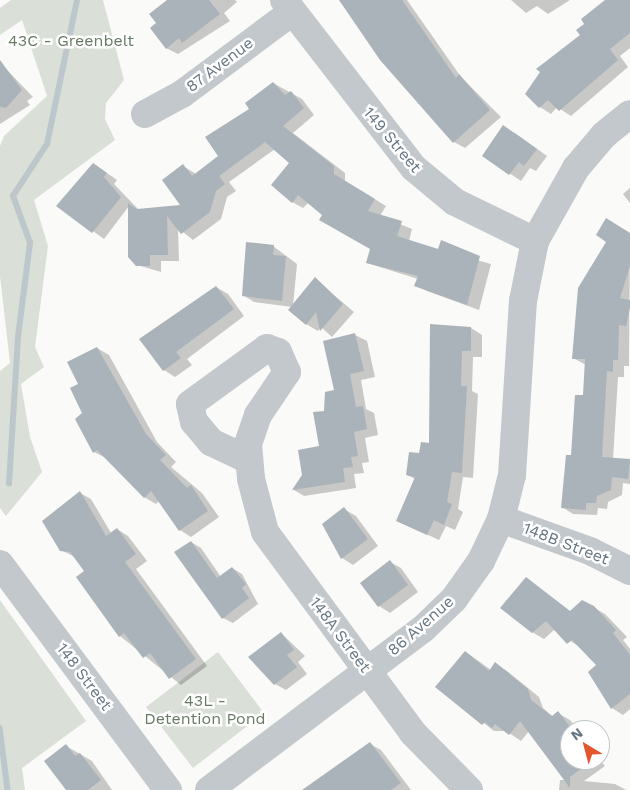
<!DOCTYPE html>
<style>
body{margin:0}
#map{position:relative;width:630px;height:790px;overflow:hidden;background:#fafaf8;font-family:"Work Sans",sans-serif}
div>[style]{position:absolute}
[style*='--x']{left:calc(var(--x)*1px);top:calc(var(--y)*1px);width:calc(var(--w)*1px);rotate:calc(var(--a)*1deg)}
.green>*{inset:0;background:#dadfd7}
.shadow>*{inset:0;background:#0003}
.stream>*{height:5.5px;margin:-2.75px;padding:0 2.75px;transform-origin:2.75px;border-radius:2.75px;background:#bbc7cb}
.building>*{inset:0;background:#aab3b9}
.minor>*{height:28px;margin:-14px;padding:0 14px;transform-origin:14px;border-radius:14px;background:#c3c8cc}
span{translate:-50% -50%;white-space:nowrap;text-align:center;line-height:1.15;-webkit-text-stroke:5px #fff;paint-order:stroke}
.park-label{font-size:16px;color:#687a64}
.street-label{font-size:16px;color:#657683}
.north{position:absolute;left:560px;top:720px;width:50px;height:50px;box-sizing:border-box;background:#fff;border:1px solid #c1c8cd;border-radius:50%;rotate:323deg;font-size:14px;font-weight:700;line-height:20px;text-align:center;color:#657683}
.north::after{content:'';display:block;margin:auto;width:18px;height:22px;background:#e4572e;clip-path:polygon(50% 0,100% 100%,50% 72%,0 100%)}
</style>
<div id="map">
<div class="green">
<div style="clip-path:polygon(11px 0,103px 0,124px 80px,106px 103px,105px 119px,115px 140px,34px 200px,48px 246px,35px 347px,44px 367px,21px 384px,30px 437px,42px 472px,6px 516px,0 508px,0 371px,10px 363px,0 276px,0 146px,4px 136px,47px 96px,22px 20px,0 35px,0 8px)"></div>
<div style="clip-path:polygon(0 600px,86px 721px,22px 768px,25px 790px,0 790px)"></div>
<div style="clip-path:polygon(218px 652px,264px 713px,193px 768px,146px 707px)"></div>
</div>
<div class="shadow">
<div style="clip-path:polygon(171px 0,235px 0,237px 2px,224px 13px,230px 21px,178px 54px,166px 48px,158px 23px)"></div>
<div style="clip-path:polygon(339px 0,407px 0,461px 77px,501px 117px,465px 148px,454px 142px)"></div>
<div style="clip-path:polygon(511px 0,570px 0,548px 14px,537px 6px,526px 13px)"></div>
<div style="clip-path:polygon(607px 0,630px 0,630px 48px,620px 56px,628px 67px,571px 116px,557px 107px,551px 114px,540px 107px,586px 24px)"></div>
<div style="clip-path:polygon(7px 70px,33px 97px,27px 101px,30px 105px,0 124px,0 75px)"></div>
<div style="clip-path:polygon(273px 83px,302px 99px,314px 115px,293px 133px,345px 173px,345px 181px,386px 206px,380px 216px,412px 229px,409px 241px,491px 264px,479px 310px,427px 291px,416px 285px,418px 279px,367px 263px,371px 248px,309px 202px,303px 208px,292px 202px,291px 163px,275px 149px,229px 182px,236px 191px,227px 197px,221px 219px,193px 240px,178px 228px,179px 261px,161px 261px,161px 272px,137px 265px,129px 206px,104px 239px,58px 206px,94px 164px,117px 180px,114px 184px,139px 210px,182px 206px,183px 166px,196px 174px,220px 156px)"></div>
<div style="clip-path:polygon(515px 133px,547px 156px,536px 171px,530px 168px,521px 181px,484px 156px)"></div>
<div style="clip-path:polygon(630px 188px,630px 203px,623px 194px)"></div>
<div style="clip-path:polygon(630px 234px,629px 366px,624px 366px,624px 377px,618px 377px,613px 459px,630px 461px,630px 484px,623px 483px,622px 495px,608px 502px,607px 509px,598px 508px,597px 515px,573px 514px,562px 507px,584px 396px,586px 365px,573px 358px)"></div>
<div style="clip-path:polygon(273px 246px,297px 264px,293px 306px,315px 279px,354px 312px,332px 337px,321px 327px,318px 331px,306px 324px,292px 307px,254px 302px,243px 295px)"></div>
<div style="clip-path:polygon(216px 287px,228px 294px,244px 316px,187px 359px,192px 365px,175px 377px,164px 370px,141px 340px)"></div>
<div style="clip-path:polygon(432px 325px,471px 328px,482px 335px,482px 357px,473px 357px,472px 391px,478px 394px,473px 478px,463px 477px,458px 509px,463px 512px,455px 530px,446px 526px,439px 540px,398px 521px,415px 479px,407px 475px,430px 444px)"></div>
<div style="clip-path:polygon(355px 335px,367px 341px,375px 377px,361px 380px,366px 409px,374px 413px,378px 435px,365px 438px,369px 462px,362px 463px,364px 473px,354px 474px,356px 488px,304px 496px,294px 490px,321px 447px,325px 412px)"></div>
<div style="clip-path:polygon(97px 348px,109px 355px,157px 442px,176px 462px,171px 467px,202px 493px,219px 517px,191px 537px,180px 530px,159px 501px,156px 504px,144px 497px,106px 458px,94px 452px,80px 385px)"></div>
<div style="clip-path:polygon(80px 493px,91px 499px,111px 533px,117px 529px,128px 536px,147px 561px,136px 569px,207px 666px,181px 685px,120px 636px,78px 577px,86px 571px,75px 557px,61px 550px)"></div>
<div style="clip-path:polygon(344px 509px,356px 516px,378px 546px,353px 565px,342px 558px,324px 524px)"></div>
<div style="clip-path:polygon(191px 542px,201px 548px,221px 577px,232px 568px,242px 574px,258px 604px,233px 623px,223px 618px)"></div>
<div style="clip-path:polygon(390px 562px,401px 568px,418px 592px,390px 613px,379px 606px)"></div>
<div style="clip-path:polygon(526px 579px,571px 612px,582px 601px,605px 614px,627px 637px,623px 640px,630px 649px,630px 709px,623px 715px,612px 708px,598px 665px,581px 648px,554px 630px,544px 639px,532px 632px)"></div>
<div style="clip-path:polygon(281px 633px,305px 656px,298px 662px,307px 674px,286px 690px,275px 684px)"></div>
<div style="clip-path:polygon(466px 652px,491px 670px,496px 664px,507px 671px,539px 697px,543px 708px,553px 717px,558px 713px,570px 720px,578px 730px,570px 730px,570px 760px,600px 760px,605px 766px,584px 781px,615px 784px,626px 790px,559px 790px,560px 780px,566px 780px,529px 731px,521px 741px,506px 731px,494px 731px,437px 687px)"></div>
<div style="clip-path:polygon(370px 744px,381px 750px,411px 790px,309px 790px)"></div>
<div style="clip-path:polygon(66px 746px,92px 761px,112px 790px,67px 790px)"></div>
</div>
<div class="stream">
<div style="--x:9;--y:484;--w:147;--a:-86.5"></div>
<div style="--x:18;--y:337;--w:95;--a:-82.7"></div>
<div style="--x:30;--y:243;--w:50;--a:-109.9"></div>
<div style="--x:13;--y:196;--w:62;--a:-56.8"></div>
<div style="--x:47;--y:144;--w:147;--a:-78.2"></div>
<div style="--x:0;--y:728;--w:63;--a:82.6"></div>
</div>
<div class="building">
<div style="clip-path:polygon(167px 0,209px 0,220px 14px,182px 43px,179px 38px,166px 49px,150px 28px,156px 23px,149px 14px)"></div>
<div style="clip-path:polygon(339px 0,402px 0,456px 78px,459px 74px,490px 110px,453px 143px,380px 60px)"></div>
<div style="clip-path:polygon(605px 0,630px 0,630px 33px,610px 49px,618px 60px,559px 111px,548px 100px,539px 108px,525px 94px,540px 72px,536px 69px,580px 35px,576px 30px,584px 24px,581px 19px)"></div>
<div style="clip-path:polygon(0 60px,22px 90px,6px 108px,0 107px)"></div>
<div style="clip-path:polygon(273px 82px,285px 95px,291px 91px,304px 108px,283px 126px,334px 166px,334px 174px,375px 199px,368px 211px,402px 221px,397px 236px,438px 249px,441px 240px,480px 256px,467px 305px,414px 286px,418px 276px,366px 263px,370px 249px,319px 220px,322px 215px,298px 195px,292px 203px,271px 185px,289px 163px,265px 142px,219px 176px,225px 184px,216px 191px,210px 212px,181px 234px,167px 216px,168px 255px,150px 255px,150px 266px,136px 266px,128px 257px,128px 203px,137px 209px,180px 205px,162px 180px,183px 164px,192px 176px,218px 156px,205px 137px,249px 109px,245px 103px)"></div>
<div style="clip-path:polygon(503px 125px,537px 149px,524px 166px,519px 162px,509px 175px,482px 156px)"></div>
<div style="clip-path:polygon(93px 163px,107px 173px,104px 177px,121px 197px,92px 233px,56px 206px)"></div>
<div style="clip-path:polygon(606px 218px,630px 233px,630px 266px,620px 298px,630px 300px,630px 307px,626px 326px,619px 325px,618px 360px,613px 360px,613px 372px,607px 371px,602px 457px,630px 459px,628px 479px,612px 477px,611px 490px,597px 496px,596px 503px,586px 503px,586px 510px,561px 508px,566px 455px,571px 455px,575px 395px,583px 395px,585px 359px,572px 359px,578px 288px,606px 242px,596px 235px)"></div>
<div style="clip-path:polygon(246px 242px,274px 245px,273px 255px,286px 256px,282px 301px,242px 296px)"></div>
<div style="clip-path:polygon(315px 277px,343px 304px,320px 331px,316px 312px,306px 325px,288px 310px)"></div>
<div style="clip-path:polygon(216px 286px,234px 309px,176px 352px,181px 358px,163px 371px,139px 339px)"></div>
<div style="clip-path:polygon(430px 324px,471px 327px,471px 351px,462px 351px,461px 386px,467px 386px,462px 473px,452px 472px,447px 502px,452px 504px,444px 525px,434px 520px,427px 535px,396px 521px,415px 477px,406px 475px,409px 452px,419px 453px,421px 442px,429px 443px)"></div>
<div style="clip-path:polygon(355px 333px,364px 371px,350px 374px,356px 407px,363px 406px,367px 429px,354px 432px,358px 456px,351px 457px,353px 467px,343px 468px,345px 482px,292px 490px,302px 475px,298px 450px,319px 446px,313px 412px,324px 411px,325px 392px,334px 390px,323px 341px)"></div>
<div style="clip-path:polygon(97px 347px,146px 434px,166px 455px,160px 460px,187px 488px,191px 485px,208px 511px,179px 531px,151px 491px,144px 498px,97px 450px,93px 453px,75px 419px,82px 413px,70px 388px,78px 384px,67px 362px)"></div>
<div style="clip-path:polygon(80px 491px,106px 536px,117px 528px,136px 554px,125px 562px,196px 659px,169px 679px,150px 653px,143px 658px,124px 633px,119px 637px,76px 577px,84px 571px,70px 552px,60px 551px,42px 521px)"></div>
<div style="clip-path:polygon(344px 507px,368px 539px,341px 559px,322px 524px)"></div>
<div style="clip-path:polygon(191px 541px,217px 578px,232px 567px,246px 584px,242px 588px,249px 598px,222px 619px,174px 552px)"></div>
<div style="clip-path:polygon(390px 560px,408px 585px,378px 607px,360px 583px)"></div>
<div style="clip-path:polygon(526px 577px,570px 611px,582px 600px,594px 606px,616px 630px,613px 633px,630px 655px,630px 694px,611px 709px,588px 672px,596px 665px,572px 640px,567px 644px,546px 621px,532px 633px,500px 608px)"></div>
<div style="clip-path:polygon(281px 632px,294px 650px,287px 655px,297px 667px,274px 685px,248px 657px)"></div>
<div style="clip-path:polygon(465px 651px,489px 671px,495px 662px,528px 689px,531px 700px,552px 716px,558px 711px,570px 727px,570px 760px,593px 760px,570px 777px,570px 788px,520px 721px,509px 735px,495px 724px,492px 728px,485px 722px,482px 725px,435px 687px)"></div>
<div style="clip-path:polygon(370px 742px,401px 783px,391px 790px,302px 790px)"></div>
<div style="clip-path:polygon(66px 744px,75px 756px,80px 753px,101px 780px,88px 790px,66px 790px,44px 761px)"></div>
</div>
<div class="minor">
<div style="--x:284;--y:0;--w:212;--a:52.3"></div>
<div style="--x:414;--y:168;--w:53;--a:39.7"></div>
<div style="--x:455;--y:202;--w:89;--a:26"></div>
<div style="--x:145;--y:114;--w:42;--a:-28.4"></div>
<div style="--x:182;--y:94;--w:137;--a:-36.7"></div>
<div style="--x:249;--y:460;--w:42;--a:-154.7"></div>
<div style="--x:211;--y:442;--w:26;--a:-130"></div>
<div style="--x:194;--y:422;--w:18;--a:-103"></div>
<div style="--x:190;--y:404;--w:95;--a:-36"></div>
<div style="--x:267;--y:348;--w:12;--a:20"></div>
<div style="--x:278;--y:352;--w:22;--a:66"></div>
<div style="--x:287;--y:372;--w:52;--a:124"></div>
<div style="--x:258;--y:415;--w:31;--a:109"></div>
<div style="--x:248;--y:444;--w:35;--a:85"></div>
<div style="--x:251;--y:479;--w:55;--a:75.2"></div>
<div style="--x:265;--y:532;--w:250;--a:53.6"></div>
<div style="--x:413;--y:733;--w:80;--a:45.5"></div>
<div style="--x:501;--y:519;--w:95;--a:19.8"></div>
<div style="--x:590;--y:551;--w:45;--a:26.6"></div>
<div style="--x:0;--y:564;--w:282;--a:53.4"></div>
<div style="--x:209;--y:790;--w:268;--a:-37"></div>
<div style="--x:423;--y:629;--w:43;--a:-44.1"></div>
<div style="--x:454;--y:599;--w:47;--a:-54.6"></div>
<div style="--x:481;--y:561;--w:47;--a:-64.5"></div>
<div style="--x:501;--y:519;--w:45;--a:-76"></div>
<div style="--x:512;--y:475;--w:174;--a:-86.4"></div>
<div style="--x:523;--y:301;--w:61;--a:-78.7"></div>
<div style="--x:535;--y:241;--w:84;--a:-60.7"></div>
<div style="--x:576;--y:168;--w:43;--a:-49.7"></div>
<div style="--x:604;--y:135;--w:33;--a:-39"></div>
</div>
<div class="park-label">
<span style="left:71px;top:41px">43C - Greenbelt</span>
<span style="left:205px;top:710px">43L -<br>Detention Pond</span>
</div>
<div class="street-label">
<span style="left:220px;top:65px;rotate:-37deg">87 Avenue</span>
<span style="left:392px;top:140px;rotate:50deg">149 Street</span>
<span style="left:566px;top:544px;rotate:21deg">148B Street</span>
<span style="left:421px;top:626px;rotate:-41deg">86 Avenue</span>
<span style="left:340px;top:635px;rotate:53deg">148A Street</span>
<span style="left:84px;top:677px;rotate:53deg">148 Street</span>
</div>
<div class="north">N</div>
</div>
